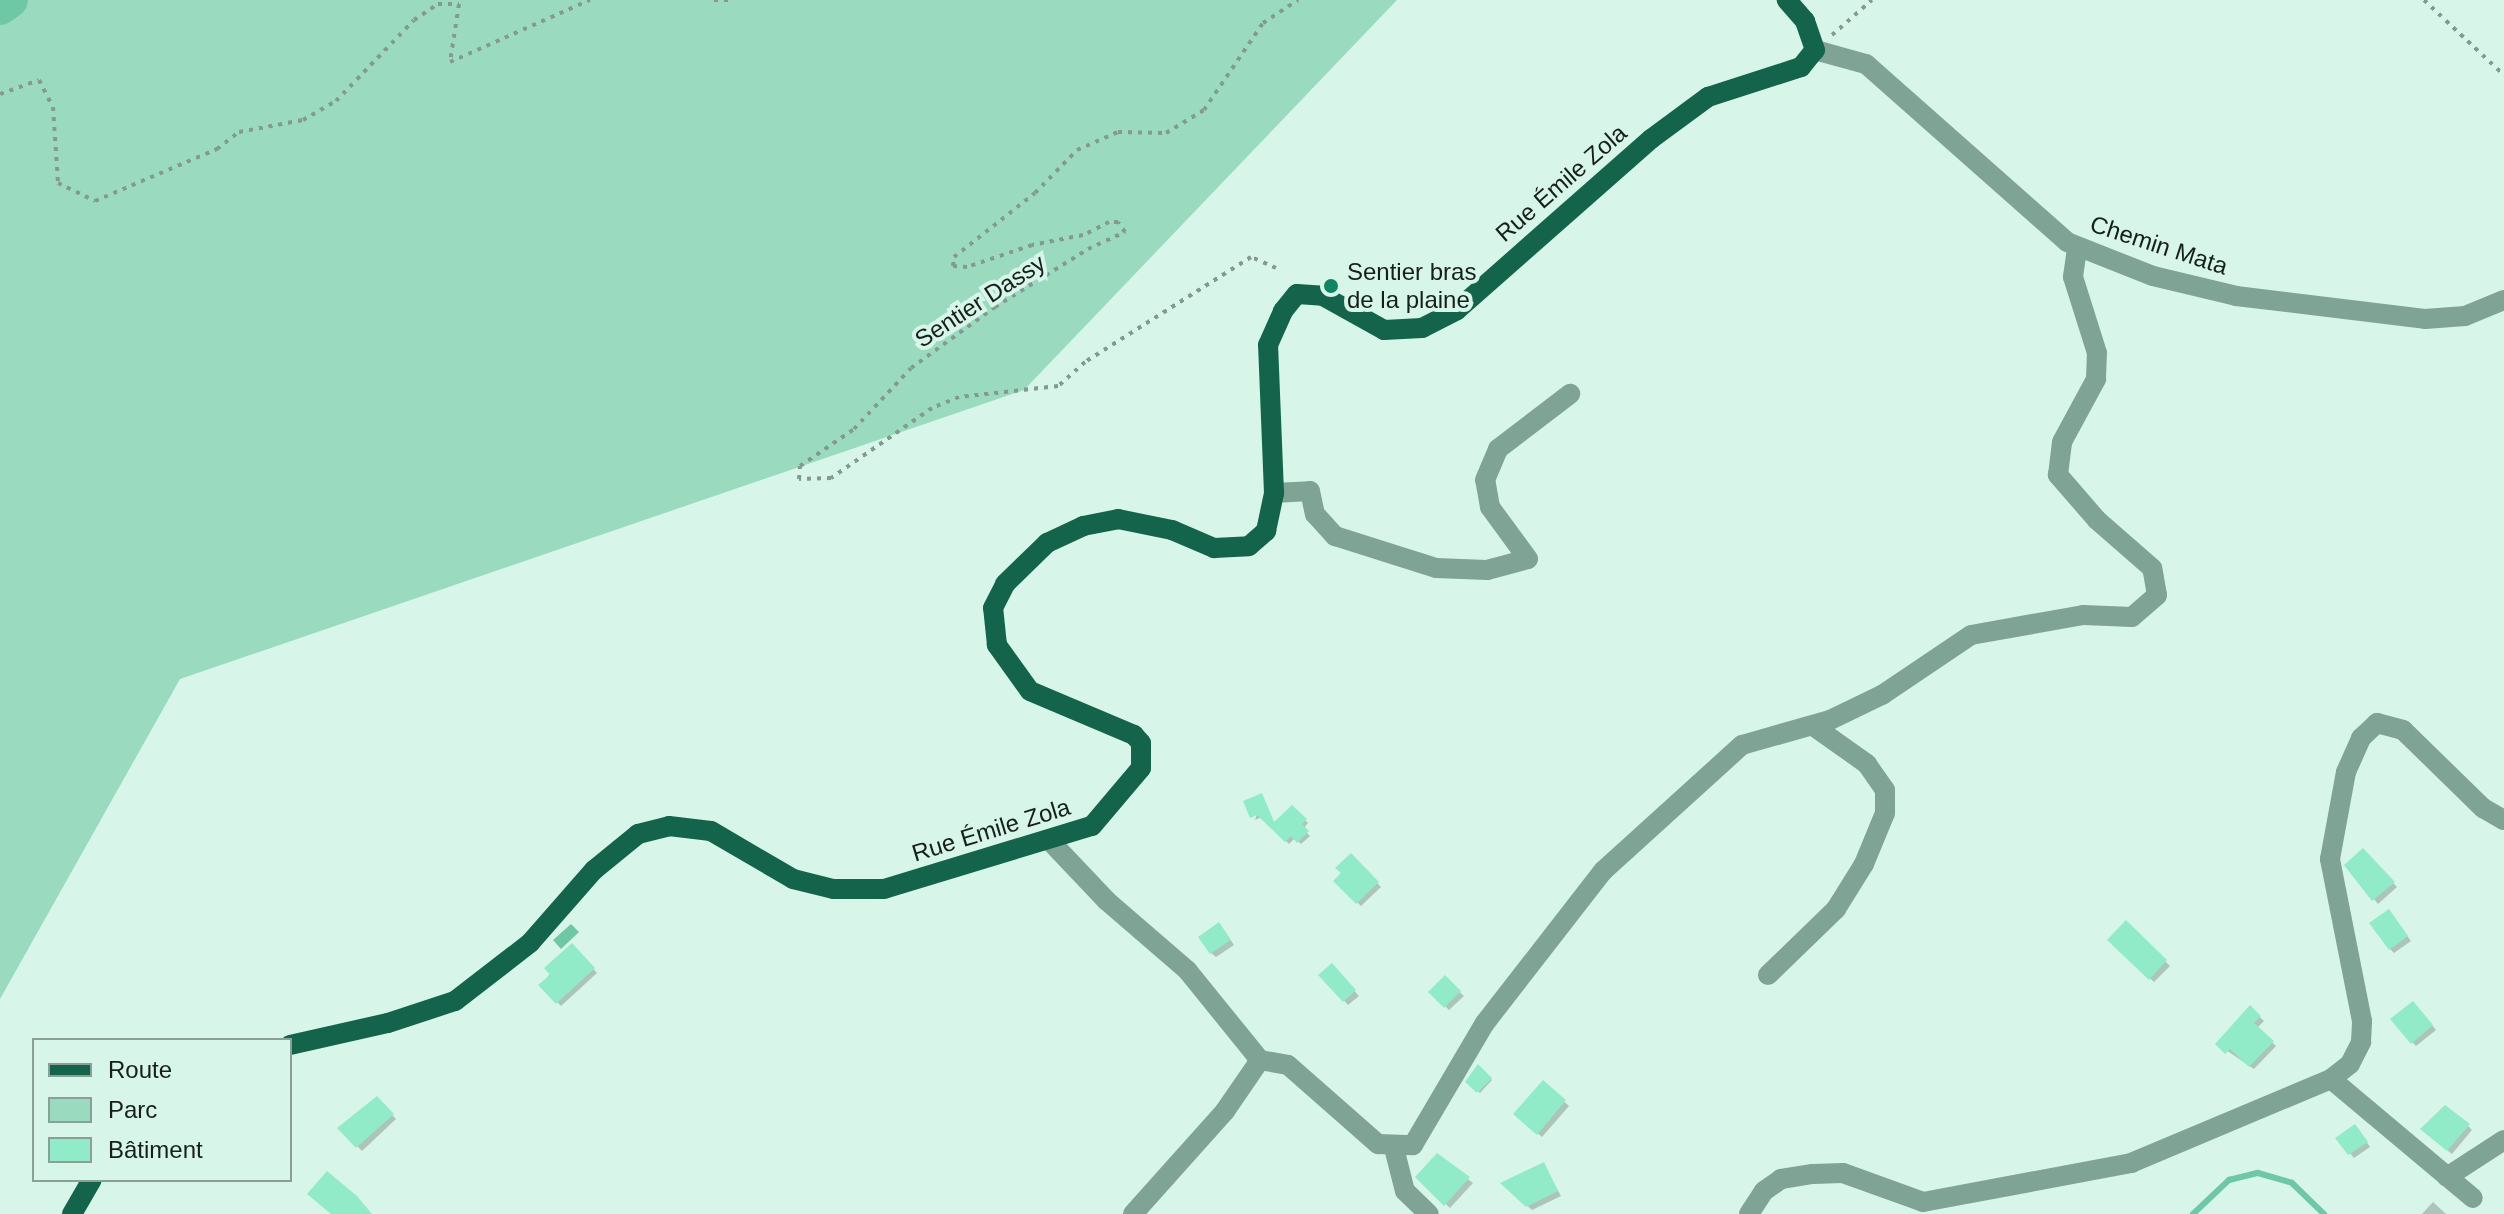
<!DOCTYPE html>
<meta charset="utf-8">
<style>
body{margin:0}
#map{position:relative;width:2504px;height:1214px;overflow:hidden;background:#d8f5e9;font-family:Helvetica,sans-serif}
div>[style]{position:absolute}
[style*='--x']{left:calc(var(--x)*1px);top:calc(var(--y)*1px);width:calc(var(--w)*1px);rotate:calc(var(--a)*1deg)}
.green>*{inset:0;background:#9adbc0}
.water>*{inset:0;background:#6ec7a5}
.shadow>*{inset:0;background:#0003}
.stream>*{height:6px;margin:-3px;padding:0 3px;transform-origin:3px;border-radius:3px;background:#6ec7a5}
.river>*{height:36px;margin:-18px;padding:0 18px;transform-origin:18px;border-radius:18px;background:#6ec7a5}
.building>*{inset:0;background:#92ebc8}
.path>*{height:4px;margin-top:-2px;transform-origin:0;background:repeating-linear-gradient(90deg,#849991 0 4px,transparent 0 10px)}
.minor>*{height:20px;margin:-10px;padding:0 10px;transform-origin:10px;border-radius:10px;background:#7fa394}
.major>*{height:20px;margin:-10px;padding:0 10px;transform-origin:10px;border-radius:10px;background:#13644b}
.dots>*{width:22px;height:22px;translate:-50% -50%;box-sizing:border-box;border:4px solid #d8f5e9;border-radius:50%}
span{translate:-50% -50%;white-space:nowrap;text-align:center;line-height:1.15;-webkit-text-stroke:8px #d8f5e9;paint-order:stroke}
.street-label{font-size:24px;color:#151f1b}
.poi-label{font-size:24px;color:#151f1b}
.left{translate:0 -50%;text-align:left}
.legend{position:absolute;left:32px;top:1038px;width:260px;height:144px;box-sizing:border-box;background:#d8f5e9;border:2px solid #8a9f97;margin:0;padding:10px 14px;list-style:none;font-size:24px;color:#151f1b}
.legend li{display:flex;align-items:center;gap:16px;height:40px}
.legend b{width:40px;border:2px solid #8a9f97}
</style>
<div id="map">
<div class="green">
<div style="clip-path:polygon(0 0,1397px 0,1024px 390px,180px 679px,0 999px)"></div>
</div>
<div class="water">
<div style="clip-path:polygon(571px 924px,579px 932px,561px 949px,553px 940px)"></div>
</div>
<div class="shadow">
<div style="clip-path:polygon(1262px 796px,1275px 824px,1292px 808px,1308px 823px,1303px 829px,1310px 836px,1301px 844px,1295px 838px,1289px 844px,1262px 817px,1255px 820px)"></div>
<div style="clip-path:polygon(2363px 851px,2397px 887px,2378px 904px,2347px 865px)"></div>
<div style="clip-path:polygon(1351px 856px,1381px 887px,1361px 906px,1336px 881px)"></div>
<div style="clip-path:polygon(2393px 916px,2411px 941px,2394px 953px,2390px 949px)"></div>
<div style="clip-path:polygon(2126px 923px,2170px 966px,2154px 982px,2110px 940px)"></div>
<div style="clip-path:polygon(1223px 929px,1234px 945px,1216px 957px,1211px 953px)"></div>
<div style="clip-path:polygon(572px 946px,597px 973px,561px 1006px,541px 985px)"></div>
<div style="clip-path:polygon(1332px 966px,1359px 996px,1348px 1005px,1321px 975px)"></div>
<div style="clip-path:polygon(1445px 978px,1464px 996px,1449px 1010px,1431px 992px)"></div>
<div style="clip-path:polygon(2417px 1007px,2436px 1030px,2416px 1046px,2412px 1042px)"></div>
<div style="clip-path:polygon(2250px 1008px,2264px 1021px,2257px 1028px,2276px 1046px,2254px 1069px,2217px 1044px)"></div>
<div style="clip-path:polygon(1478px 1067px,1492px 1080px,1480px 1093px,1468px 1082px)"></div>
<div style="clip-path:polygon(1543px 1083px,1569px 1106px,1542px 1137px,1516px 1114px)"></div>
<div style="clip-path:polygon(377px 1099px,396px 1119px,362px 1151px,340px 1128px)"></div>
<div style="clip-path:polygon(2468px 1126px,2472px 1130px,2452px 1154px,2426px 1133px)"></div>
<div style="clip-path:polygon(2359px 1131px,2370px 1147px,2354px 1158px,2338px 1138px)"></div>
<div style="clip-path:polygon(1437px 1156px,1473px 1183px,1450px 1208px,1418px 1177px)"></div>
<div style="clip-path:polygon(1543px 1164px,1561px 1196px,1532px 1210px,1503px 1184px)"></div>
<div style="clip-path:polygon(2433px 1202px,2446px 1214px,2422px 1214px)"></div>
</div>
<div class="stream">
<div style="--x:2193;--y:1214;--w:50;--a:-43.4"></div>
<div style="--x:2229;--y:1180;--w:30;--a:-14"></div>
<div style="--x:2258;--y:1173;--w:35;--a:16"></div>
<div style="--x:2292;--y:1183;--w:45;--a:44.1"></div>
</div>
<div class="river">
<div style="--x:0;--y:7;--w:12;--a:-35"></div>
</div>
<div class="building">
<div style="clip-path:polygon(1262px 793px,1274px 822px,1292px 805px,1307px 819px,1302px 824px,1309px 831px,1297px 843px,1291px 836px,1285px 842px,1257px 815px,1250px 818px,1243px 801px)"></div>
<div style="clip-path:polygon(2363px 848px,2395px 882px,2372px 901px,2344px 865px)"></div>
<div style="clip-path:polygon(1351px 853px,1379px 882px,1356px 904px,1333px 881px,1341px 873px,1335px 868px)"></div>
<div style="clip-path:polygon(2389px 909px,2408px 936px,2389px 950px,2369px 923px)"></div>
<div style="clip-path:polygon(2126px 920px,2167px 960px,2149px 980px,2107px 940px)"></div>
<div style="clip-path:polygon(1219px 922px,1231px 940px,1210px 954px,1198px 937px)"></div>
<div style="clip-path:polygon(572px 943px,595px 968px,556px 1004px,538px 985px,550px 975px,544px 968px)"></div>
<div style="clip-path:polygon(1332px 963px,1356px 990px,1343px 1002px,1318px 975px)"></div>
<div style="clip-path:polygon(1445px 975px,1461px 991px,1444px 1008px,1428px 992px)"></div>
<div style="clip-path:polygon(2413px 1001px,2433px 1025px,2411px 1044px,2390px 1019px)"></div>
<div style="clip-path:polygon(2250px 1005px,2261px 1016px,2254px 1023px,2274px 1041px,2249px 1067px,2230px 1049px,2225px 1054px,2215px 1044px)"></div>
<div style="clip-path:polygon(1478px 1064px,1492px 1078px,1477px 1093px,1465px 1082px)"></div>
<div style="clip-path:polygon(1543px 1080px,1566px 1100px,1537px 1135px,1513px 1114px)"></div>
<div style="clip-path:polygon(377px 1096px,394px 1114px,356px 1148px,337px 1128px)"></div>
<div style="clip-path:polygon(2445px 1105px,2470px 1124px,2447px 1151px,2420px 1129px)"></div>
<div style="clip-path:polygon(2355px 1124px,2368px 1142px,2348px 1155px,2335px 1138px)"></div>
<div style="clip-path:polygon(1437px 1153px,1470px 1177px,1444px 1206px,1415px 1177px)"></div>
<div style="clip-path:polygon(1544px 1162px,1558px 1191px,1526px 1207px,1500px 1183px)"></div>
<div style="clip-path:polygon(327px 1171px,357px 1196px,372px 1214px,331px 1214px,307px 1194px)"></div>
</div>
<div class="path">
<div style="--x:714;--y:0;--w:19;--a:0"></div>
<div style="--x:2424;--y:0;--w:110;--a:43.2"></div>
<div style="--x:1832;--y:35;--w:53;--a:-41.2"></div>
<div style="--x:0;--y:94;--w:41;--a:-19.7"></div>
<div style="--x:39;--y:80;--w:30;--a:63"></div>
<div style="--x:53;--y:107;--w:76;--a:86.2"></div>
<div style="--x:58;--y:183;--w:41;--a:25.9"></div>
<div style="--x:95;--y:201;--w:133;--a:-23.1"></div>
<div style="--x:217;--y:149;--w:28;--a:-38"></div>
<div style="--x:239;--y:132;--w:65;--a:-10.6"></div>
<div style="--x:303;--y:120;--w:38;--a:-30"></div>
<div style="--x:336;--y:101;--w:112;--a:-46.1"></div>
<div style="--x:414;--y:20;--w:29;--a:-34"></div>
<div style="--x:438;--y:4;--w:21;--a:0"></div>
<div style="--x:459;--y:4;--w:59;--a:98.8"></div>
<div style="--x:450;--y:62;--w:153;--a:-23.9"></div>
<div style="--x:1276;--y:268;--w:27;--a:-156"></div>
<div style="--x:1251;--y:257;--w:196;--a:147.7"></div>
<div style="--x:1085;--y:362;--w:36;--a:138"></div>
<div style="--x:1058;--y:386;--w:100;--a:173.7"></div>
<div style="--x:959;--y:397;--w:29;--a:158"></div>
<div style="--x:932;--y:408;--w:123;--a:145.3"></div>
<div style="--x:831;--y:478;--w:32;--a:178"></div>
<div style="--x:799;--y:479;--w:13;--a:-86"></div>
<div style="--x:800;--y:466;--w:65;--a:-34.4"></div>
<div style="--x:854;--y:429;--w:83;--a:-46.9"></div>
<div style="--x:911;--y:368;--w:104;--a:-36"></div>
<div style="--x:995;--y:307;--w:110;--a:-31.9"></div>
<div style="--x:1088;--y:249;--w:41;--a:-24.7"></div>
<div style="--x:1125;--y:232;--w:12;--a:-125"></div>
<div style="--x:1118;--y:222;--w:9;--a:180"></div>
<div style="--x:1109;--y:222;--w:29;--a:153"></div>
<div style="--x:1083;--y:235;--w:52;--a:168.9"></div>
<div style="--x:1032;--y:245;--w:69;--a:161.3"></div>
<div style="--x:967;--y:267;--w:14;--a:-176"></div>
<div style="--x:953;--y:266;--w:9;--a:-84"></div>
<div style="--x:954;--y:257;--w:103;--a:-38.3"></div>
<div style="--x:1035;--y:193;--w:60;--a:-45.7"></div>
<div style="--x:1077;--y:150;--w:45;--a:-23.7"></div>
<div style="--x:1118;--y:132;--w:48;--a:1.2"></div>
<div style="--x:1166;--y:133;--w:44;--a:-31.2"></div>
<div style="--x:1204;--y:110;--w:105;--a:-55.9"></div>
<div style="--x:1263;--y:23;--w:42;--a:-33.3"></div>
</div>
<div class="minor">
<div style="--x:1815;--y:50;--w:53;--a:15.4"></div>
<div style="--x:1866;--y:64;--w:268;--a:41.5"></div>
<div style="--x:2067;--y:242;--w:92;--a:21.6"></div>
<div style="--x:2153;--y:276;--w:85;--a:13.5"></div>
<div style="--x:2236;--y:296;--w:190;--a:6.9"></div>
<div style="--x:2425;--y:319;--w:40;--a:-4.3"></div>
<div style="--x:2465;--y:316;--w:42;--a:-22.3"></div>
<div style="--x:1274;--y:493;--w:36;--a:-3"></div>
<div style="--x:1310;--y:491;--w:24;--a:78"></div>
<div style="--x:1315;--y:514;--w:30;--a:48"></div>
<div style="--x:1335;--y:536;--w:106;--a:17.6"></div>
<div style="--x:1436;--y:568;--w:51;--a:2.2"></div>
<div style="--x:1487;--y:570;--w:42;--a:-15"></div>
<div style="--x:1528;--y:559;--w:64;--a:-126.2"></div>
<div style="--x:1490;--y:507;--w:27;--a:-100"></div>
<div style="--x:1485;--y:480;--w:34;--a:-67"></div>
<div style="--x:1498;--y:449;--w:91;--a:-37.4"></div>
<div style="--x:1051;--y:842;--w:81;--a:46.5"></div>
<div style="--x:1107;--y:901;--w:106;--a:40.8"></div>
<div style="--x:1187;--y:970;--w:116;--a:51"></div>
<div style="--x:1260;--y:1060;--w:28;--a:10"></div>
<div style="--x:1288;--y:1065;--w:120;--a:41.3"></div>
<div style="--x:1378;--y:1144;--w:35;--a:2"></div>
<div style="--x:1413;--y:1145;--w:142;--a:-59.5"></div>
<div style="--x:1485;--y:1023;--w:192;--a:-52.2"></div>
<div style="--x:1603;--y:871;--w:188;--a:-42.2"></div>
<div style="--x:1742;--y:745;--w:91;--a:-15.9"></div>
<div style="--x:1830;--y:720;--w:58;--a:-25.7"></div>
<div style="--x:1882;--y:695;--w:107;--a:-34"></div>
<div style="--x:1971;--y:635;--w:114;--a:-10.1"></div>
<div style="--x:2083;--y:615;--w:49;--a:2.3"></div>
<div style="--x:2132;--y:617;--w:33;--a:-41"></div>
<div style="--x:2157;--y:595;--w:27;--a:-100"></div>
<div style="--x:2152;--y:568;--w:73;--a:-138.9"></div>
<div style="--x:2097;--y:520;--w:60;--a:-130.9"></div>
<div style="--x:2058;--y:475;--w:33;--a:-83"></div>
<div style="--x:2062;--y:442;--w:72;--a:-61.6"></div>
<div style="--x:2096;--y:379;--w:26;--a:-88"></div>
<div style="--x:2097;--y:353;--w:80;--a:-107.5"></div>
<div style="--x:2073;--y:277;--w:29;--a:-82"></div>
<div style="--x:1768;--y:975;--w:95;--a:-44.1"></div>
<div style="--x:1836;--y:909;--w:53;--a:-58.1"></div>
<div style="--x:1864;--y:864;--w:55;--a:-67.6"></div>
<div style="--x:1885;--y:813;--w:23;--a:-90"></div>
<div style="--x:1885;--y:790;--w:32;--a:-125"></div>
<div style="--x:1867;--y:764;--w:67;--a:-144.7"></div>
<div style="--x:2331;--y:1079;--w:185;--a:40"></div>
<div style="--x:1394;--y:1148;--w:44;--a:75.7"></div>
<div style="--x:1405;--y:1191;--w:33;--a:44"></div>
<div style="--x:2447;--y:1177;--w:68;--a:-33"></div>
<div style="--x:1133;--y:1214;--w:138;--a:-48.2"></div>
<div style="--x:1225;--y:1111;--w:62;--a:-55.5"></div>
<div style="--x:1749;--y:1214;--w:27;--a:-57"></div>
<div style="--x:1764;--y:1191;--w:21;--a:-35"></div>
<div style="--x:1781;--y:1179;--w:32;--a:-9"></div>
<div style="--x:1813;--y:1174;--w:30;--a:-2"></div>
<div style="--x:1843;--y:1173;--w:85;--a:19.9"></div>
<div style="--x:1923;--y:1202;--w:212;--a:-10.6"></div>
<div style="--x:2131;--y:1163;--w:217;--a:-22.8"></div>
<div style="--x:2331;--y:1079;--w:24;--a:-38"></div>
<div style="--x:2350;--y:1064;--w:25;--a:-63"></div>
<div style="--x:2361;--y:1042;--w:21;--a:-87"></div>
<div style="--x:2362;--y:1021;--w:165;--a:-101.2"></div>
<div style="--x:2330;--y:859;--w:88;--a:-79.6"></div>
<div style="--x:2346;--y:772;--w:37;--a:-66"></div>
<div style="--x:2361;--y:738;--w:22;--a:-43"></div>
<div style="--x:2377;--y:723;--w:27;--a:15"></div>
<div style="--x:2403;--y:730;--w:112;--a:44.3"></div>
<div style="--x:2483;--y:808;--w:24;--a:30"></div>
</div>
<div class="major">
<div style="--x:290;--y:1045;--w:100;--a:-12.7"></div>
<div style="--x:388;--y:1023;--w:71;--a:-18.2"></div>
<div style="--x:455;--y:1001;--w:95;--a:-37.7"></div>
<div style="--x:530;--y:943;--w:97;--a:-48.8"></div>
<div style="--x:594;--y:870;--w:57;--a:-39.3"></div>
<div style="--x:638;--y:834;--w:32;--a:-14"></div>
<div style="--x:669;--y:826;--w:42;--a:6.8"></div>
<div style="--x:711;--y:831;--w:95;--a:30.3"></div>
<div style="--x:793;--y:879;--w:41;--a:14"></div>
<div style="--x:833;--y:889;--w:51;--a:0"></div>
<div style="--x:884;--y:889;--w:217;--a:-16.9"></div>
<div style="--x:1092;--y:826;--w:76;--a:-49.8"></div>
<div style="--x:1141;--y:768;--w:25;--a:-90"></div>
<div style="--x:1141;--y:743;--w:11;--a:-131"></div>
<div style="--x:1134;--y:735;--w:113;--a:-157.1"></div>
<div style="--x:1030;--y:691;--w:57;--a:-125.7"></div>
<div style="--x:997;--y:645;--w:37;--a:-96"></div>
<div style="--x:993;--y:608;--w:27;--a:-63"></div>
<div style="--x:1005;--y:584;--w:59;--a:-44.3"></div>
<div style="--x:1047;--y:543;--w:40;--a:-25"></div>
<div style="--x:1083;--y:526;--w:36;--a:-11"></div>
<div style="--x:1118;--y:519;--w:55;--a:11.5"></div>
<div style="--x:1172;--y:530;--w:46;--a:23.2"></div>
<div style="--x:1214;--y:548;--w:35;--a:-3"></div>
<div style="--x:1249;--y:546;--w:23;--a:-41"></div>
<div style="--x:1266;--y:531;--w:39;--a:-78"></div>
<div style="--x:1274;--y:493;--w:148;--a:-92.3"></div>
<div style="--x:1268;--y:345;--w:37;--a:-66"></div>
<div style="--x:1283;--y:311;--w:22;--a:-51"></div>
<div style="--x:1297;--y:294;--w:26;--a:4"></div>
<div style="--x:1323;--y:296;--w:70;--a:29.1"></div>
<div style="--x:1384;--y:330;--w:38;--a:-3"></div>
<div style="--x:1422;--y:328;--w:39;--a:-27"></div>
<div style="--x:1457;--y:310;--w:259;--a:-41.4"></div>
<div style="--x:1651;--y:139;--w:71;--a:-36.4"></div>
<div style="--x:1708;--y:97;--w:98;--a:-17.9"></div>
<div style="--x:1801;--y:67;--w:22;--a:-51"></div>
<div style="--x:1815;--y:50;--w:31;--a:-109"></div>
<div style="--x:1805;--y:21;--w:28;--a:-131"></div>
<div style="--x:72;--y:1214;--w:39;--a:-60"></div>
</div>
<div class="dots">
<div style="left:1331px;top:286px;background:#108564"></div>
</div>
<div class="street-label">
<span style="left:1561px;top:183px;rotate:-41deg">Rue Émile Zola</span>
<span style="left:2159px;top:245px;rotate:18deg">Chemin Mata</span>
<span style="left:980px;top:301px;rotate:-33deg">Sentier Dassy</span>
<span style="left:991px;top:830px;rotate:-17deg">Rue Émile Zola</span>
</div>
<div class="poi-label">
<span class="left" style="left:1347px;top:286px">Sentier bras<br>de la plaine</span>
</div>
<ul class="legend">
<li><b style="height:10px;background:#13644b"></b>Route</li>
<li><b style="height:22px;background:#9adbc0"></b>Parc</li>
<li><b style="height:22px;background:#92ebc8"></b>Bâtiment</li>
</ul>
</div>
